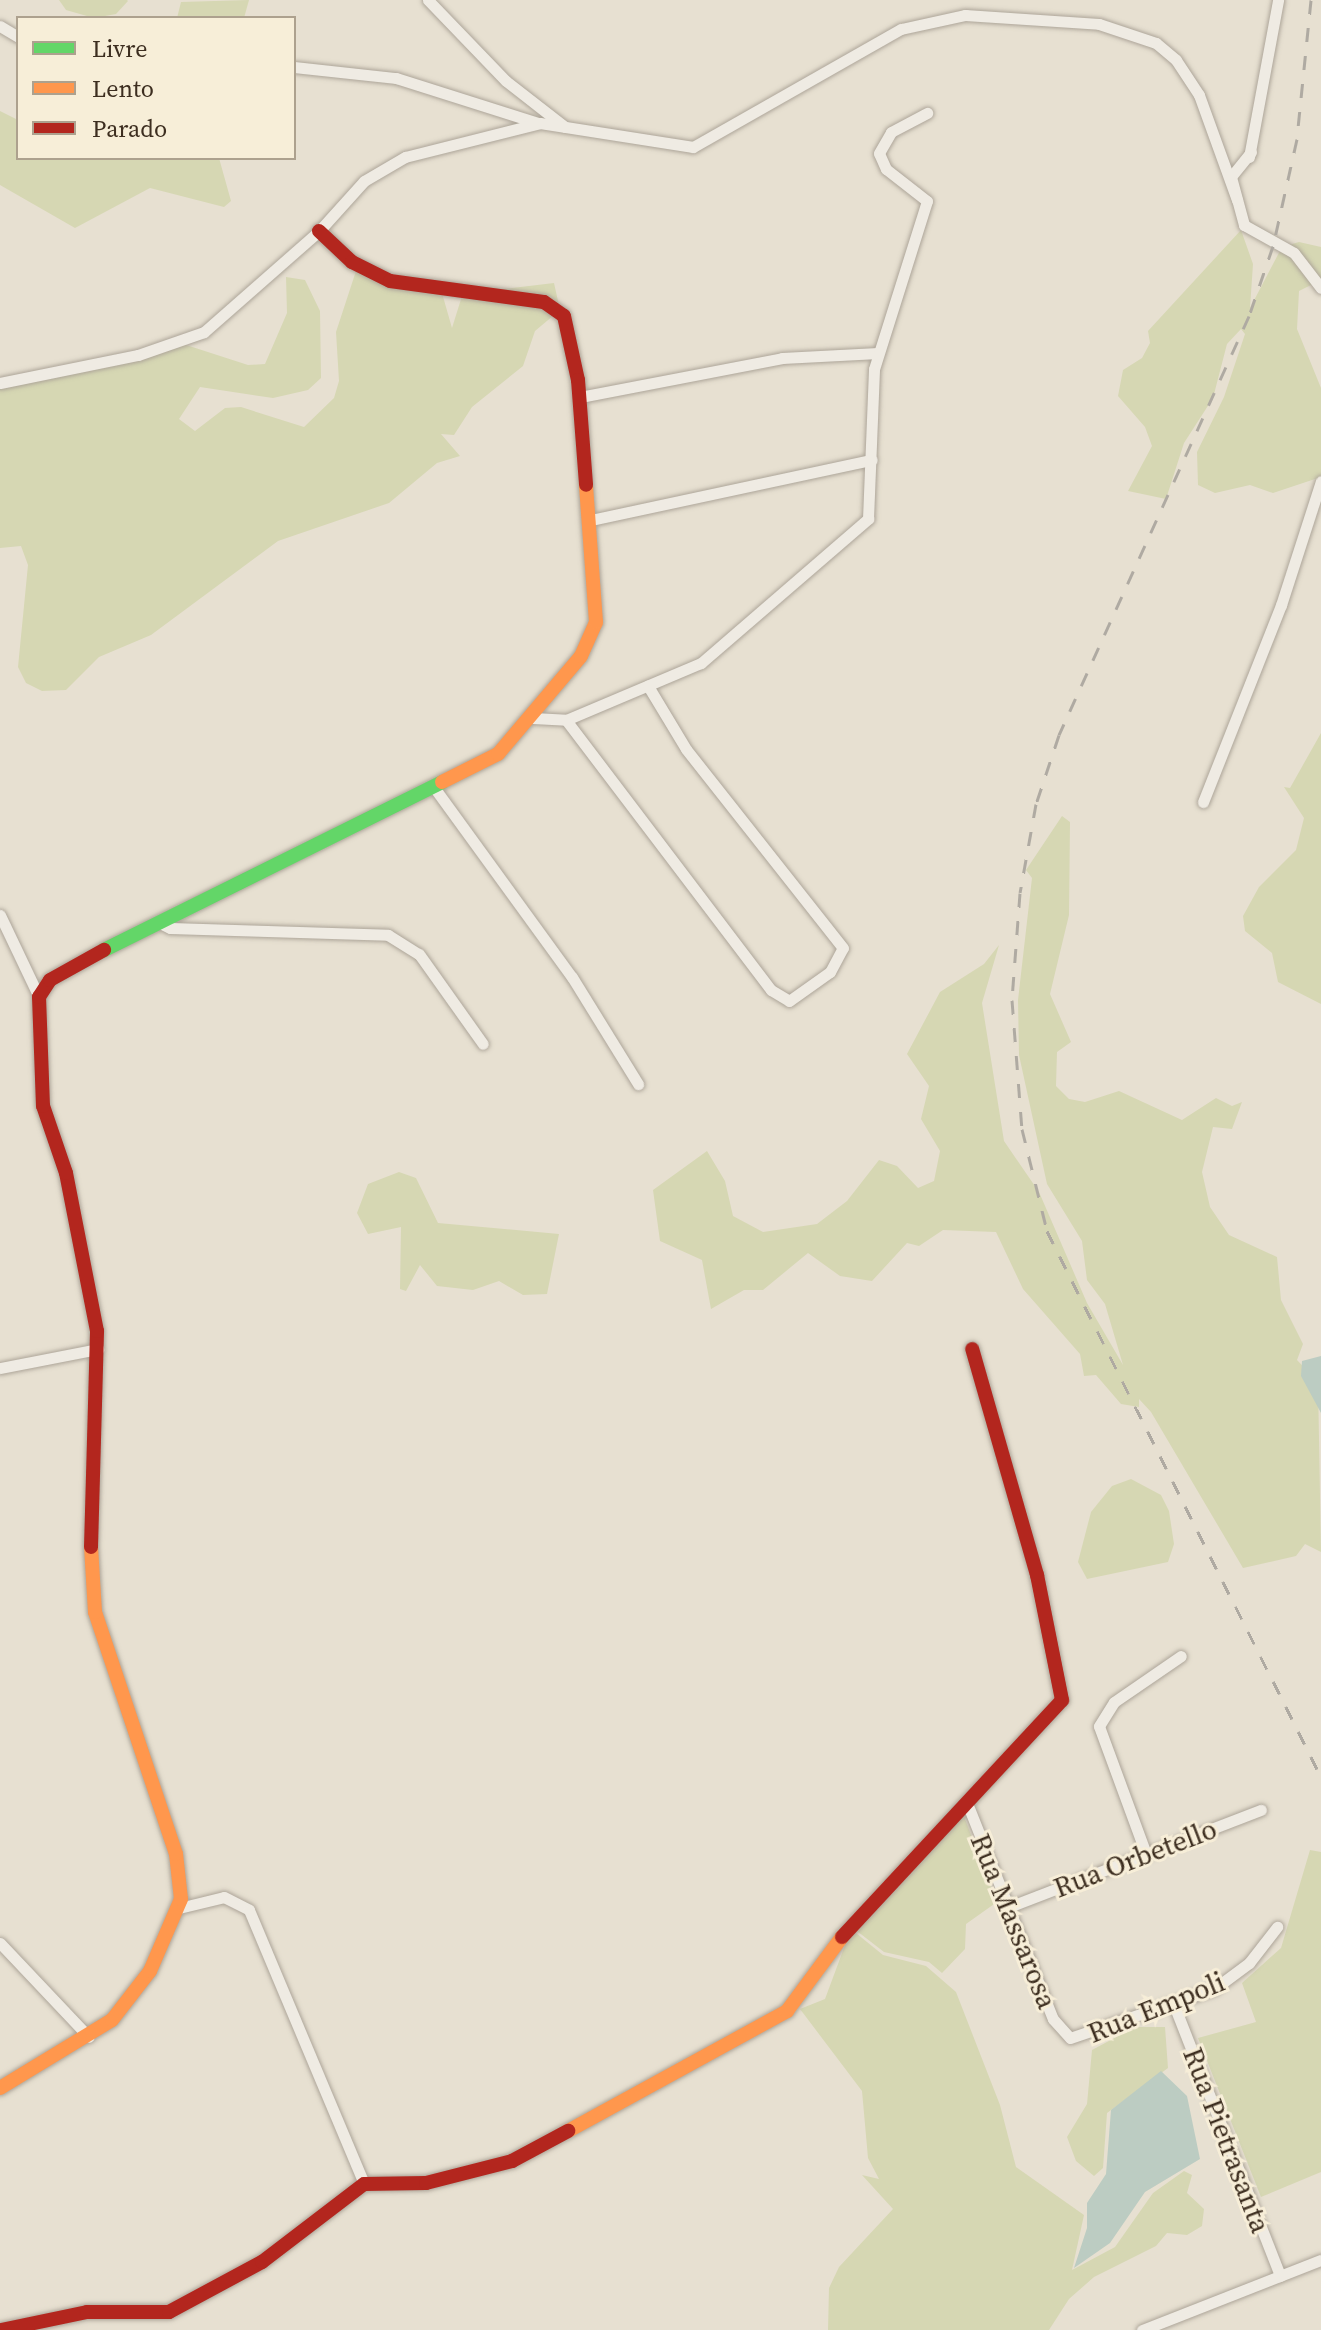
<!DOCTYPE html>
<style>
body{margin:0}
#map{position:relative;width:1321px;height:2330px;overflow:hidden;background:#e7e0d1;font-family:"Source Serif 4",serif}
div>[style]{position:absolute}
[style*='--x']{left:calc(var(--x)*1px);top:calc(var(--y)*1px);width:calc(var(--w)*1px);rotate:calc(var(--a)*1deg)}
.green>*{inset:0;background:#d6d7b3}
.water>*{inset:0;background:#bcccc2}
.roads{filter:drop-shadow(0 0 2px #ada599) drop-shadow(0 0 2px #ada599)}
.street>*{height:11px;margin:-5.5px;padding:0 5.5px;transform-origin:5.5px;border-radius:5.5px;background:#efebe3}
.fast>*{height:14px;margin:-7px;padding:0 7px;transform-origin:7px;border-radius:7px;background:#63d668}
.slow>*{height:14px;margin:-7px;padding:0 7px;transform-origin:7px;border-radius:7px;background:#ff974d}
.jam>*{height:14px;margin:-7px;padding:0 7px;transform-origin:7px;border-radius:7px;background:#b3261e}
.rail>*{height:3px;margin-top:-1.5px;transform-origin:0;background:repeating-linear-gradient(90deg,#afaaa2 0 14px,transparent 0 28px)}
span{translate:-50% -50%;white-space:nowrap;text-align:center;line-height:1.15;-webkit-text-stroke:6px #f7eed8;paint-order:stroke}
.street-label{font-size:28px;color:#3d2e20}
.legend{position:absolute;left:16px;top:16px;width:280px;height:144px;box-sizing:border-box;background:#f7eed8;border:2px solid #ada18e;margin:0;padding:10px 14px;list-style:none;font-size:24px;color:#3d2e20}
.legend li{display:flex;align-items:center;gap:16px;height:40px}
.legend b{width:40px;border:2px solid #ada18e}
</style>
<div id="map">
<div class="green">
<div style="clip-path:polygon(59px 0,127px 0,128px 1px,116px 14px,94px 18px,66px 10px)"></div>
<div style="clip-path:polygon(249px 0,244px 18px,177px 18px,181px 2px)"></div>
<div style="clip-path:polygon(0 111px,18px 120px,18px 158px,219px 158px,231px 201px,224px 207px,150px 188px,75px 228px,0 185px)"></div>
<div style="clip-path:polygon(1241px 230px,1253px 264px,1250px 308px,1282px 247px,1299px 242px,1321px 247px,1321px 280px,1299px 291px,1297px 329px,1321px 388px,1321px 477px,1273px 493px,1250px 485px,1215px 493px,1198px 485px,1197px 452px,1224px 397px,1245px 334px,1241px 329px,1227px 344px,1213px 398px,1184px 443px,1166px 499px,1128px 491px,1152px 446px,1145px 427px,1118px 396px,1123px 370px,1142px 358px,1150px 343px,1148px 331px)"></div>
<div style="clip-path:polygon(356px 271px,442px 293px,452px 328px,462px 296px,503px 289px,554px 283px,560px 310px,535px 331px,523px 366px,472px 407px,454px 435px,441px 434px,460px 456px,437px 463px,389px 503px,278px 541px,151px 635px,99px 657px,66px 690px,42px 691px,26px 683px,18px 667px,28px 565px,21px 546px,0 548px,0 387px,180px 343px,248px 365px,265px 364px,287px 313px,286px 277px,305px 280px,320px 311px,321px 378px,308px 390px,273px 398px,200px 387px,179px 419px,195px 431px,225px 408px,241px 407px,304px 427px,334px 398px,339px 381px,336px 332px)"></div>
<div style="clip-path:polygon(1321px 733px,1321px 1004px,1278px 982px,1272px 953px,1245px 931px,1243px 916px,1259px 887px,1296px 850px,1304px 818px,1284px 787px,1290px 788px)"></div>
<div style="clip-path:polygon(1062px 816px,1070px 822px,1069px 915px,1050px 994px,1071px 1042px,1057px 1052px,1056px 1086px,1069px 1099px,1085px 1102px,1119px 1091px,1182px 1120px,1216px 1098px,1232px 1106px,1242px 1102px,1232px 1129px,1213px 1127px,1202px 1172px,1210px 1207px,1229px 1235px,1277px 1257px,1281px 1300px,1303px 1344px,1297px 1360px,1318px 1382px,1321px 1552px,1305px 1544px,1296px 1556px,1243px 1568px,1151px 1412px,1139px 1399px,1139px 1407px,1121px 1404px,1096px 1375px,1084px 1376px,1080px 1354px,1023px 1289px,996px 1232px,943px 1230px,919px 1246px,907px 1243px,872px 1281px,840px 1276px,808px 1253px,763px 1290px,744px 1290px,711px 1309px,702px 1260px,660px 1241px,653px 1190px,707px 1151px,725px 1181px,733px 1216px,763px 1232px,817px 1224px,847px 1201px,879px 1160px,897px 1166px,918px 1188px,934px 1181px,940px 1151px,921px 1119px,929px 1086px,907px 1054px,940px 992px,984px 964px,999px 945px,982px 1003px,1004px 1141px,1039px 1192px,1087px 1303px,1123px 1365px,1105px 1304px,1087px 1280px,1082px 1241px,1047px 1184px,1019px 1055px,1018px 1000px,1032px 878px,1026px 870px)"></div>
<div style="clip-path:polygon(399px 1172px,416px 1178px,438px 1223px,559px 1234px,547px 1294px,523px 1295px,499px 1281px,473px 1290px,437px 1286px,420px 1265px,406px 1291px,400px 1289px,401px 1227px,368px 1234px,357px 1213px,368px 1184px)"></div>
<div style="clip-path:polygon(1131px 1479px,1161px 1495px,1169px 1511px,1174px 1544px,1168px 1562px,1087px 1579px,1078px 1562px,1091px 1512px,1112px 1486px)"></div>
<div style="clip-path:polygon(963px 1814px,997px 1902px,966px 1924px,965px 1949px,942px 1973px,929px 1962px,884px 1952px,853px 1928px)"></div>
<div style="clip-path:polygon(1310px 1850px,1321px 1852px,1321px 2172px,1261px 2197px,1198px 2038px,1256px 2022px,1242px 1983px,1281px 1948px)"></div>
<div style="clip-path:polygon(851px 1929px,883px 1955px,926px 1966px,956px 1992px,1000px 2105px,1016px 2167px,1084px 2215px,1072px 2270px,1115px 2247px,1153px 2193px,1184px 2171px,1192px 2175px,1187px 2193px,1204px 2209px,1202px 2226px,1187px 2235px,1167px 2233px,1156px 2246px,1094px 2277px,1069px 2299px,1049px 2330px,828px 2330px,829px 2288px,839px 2267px,893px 2209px,862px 2175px,879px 2179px,868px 2158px,862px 2091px,800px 2009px,825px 1999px)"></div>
<div style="clip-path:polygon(1135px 2027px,1165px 2027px,1168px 2068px,1107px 2113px,1103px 2168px,1094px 2176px,1076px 2161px,1067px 2137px,1087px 2104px,1092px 2050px)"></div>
</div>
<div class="water">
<div style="clip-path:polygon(1321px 1356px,1321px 1413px,1301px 1376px,1302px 1361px)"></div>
<div style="clip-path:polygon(1161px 2071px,1187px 2096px,1200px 2159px,1145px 2192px,1110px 2243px,1074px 2268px,1087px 2228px,1087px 2203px,1106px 2174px,1111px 2110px)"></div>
</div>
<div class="roads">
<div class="street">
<div style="--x:428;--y:0;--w:112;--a:46.1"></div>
<div style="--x:506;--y:81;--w:75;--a:37.9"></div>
<div style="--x:0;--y:26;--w:21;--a:31"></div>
<div style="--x:294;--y:67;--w:103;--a:6.2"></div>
<div style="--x:396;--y:78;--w:149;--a:17.6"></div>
<div style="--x:1251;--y:152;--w:32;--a:129"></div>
<div style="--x:1231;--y:177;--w:50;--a:74.8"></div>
<div style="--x:1244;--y:225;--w:57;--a:29.2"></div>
<div style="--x:1294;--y:253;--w:44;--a:52.4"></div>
<div style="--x:1249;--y:157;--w:160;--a:-79.5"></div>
<div style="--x:0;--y:383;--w:141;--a:-11.5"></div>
<div style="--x:138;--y:355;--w:70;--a:-19.2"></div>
<div style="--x:204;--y:332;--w:153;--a:-41.3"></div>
<div style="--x:319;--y:231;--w:67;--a:-48"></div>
<div style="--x:364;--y:181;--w:48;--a:-30.3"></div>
<div style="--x:405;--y:157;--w:139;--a:-14.1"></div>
<div style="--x:540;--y:123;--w:155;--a:8.9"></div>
<div style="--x:693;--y:147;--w:239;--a:-29.6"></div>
<div style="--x:901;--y:29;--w:66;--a:-12.3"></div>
<div style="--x:965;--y:15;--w:134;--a:3.8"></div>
<div style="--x:1099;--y:24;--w:60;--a:18.4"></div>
<div style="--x:1156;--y:43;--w:26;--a:40"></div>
<div style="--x:1176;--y:60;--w:42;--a:56.7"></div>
<div style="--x:1199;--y:95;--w:112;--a:70.1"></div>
<div style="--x:580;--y:397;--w:206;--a:-10.9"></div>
<div style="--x:782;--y:358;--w:96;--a:-3"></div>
<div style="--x:591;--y:520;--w:287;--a:-12.1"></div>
<div style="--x:533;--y:718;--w:33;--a:3"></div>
<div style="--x:566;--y:720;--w:147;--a:-22.9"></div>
<div style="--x:701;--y:663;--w:221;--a:-40.8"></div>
<div style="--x:868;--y:519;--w:150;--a:-87.7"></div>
<div style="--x:874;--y:369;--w:176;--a:-72.5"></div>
<div style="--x:927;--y:201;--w:52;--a:-142"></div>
<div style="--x:886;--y:169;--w:17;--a:-114"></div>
<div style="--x:879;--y:153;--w:24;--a:-60"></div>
<div style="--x:891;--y:132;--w:41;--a:-27.8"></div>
<div style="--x:566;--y:720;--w:339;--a:52.8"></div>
<div style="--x:771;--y:990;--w:21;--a:31"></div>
<div style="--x:789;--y:1001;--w:50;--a:-35.3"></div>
<div style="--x:830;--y:972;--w:27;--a:-62"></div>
<div style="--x:843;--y:948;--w:253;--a:-128.3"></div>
<div style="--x:686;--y:749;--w:74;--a:-121.1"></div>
<div style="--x:433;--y:786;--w:236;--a:54"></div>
<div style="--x:572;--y:977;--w:126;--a:58.3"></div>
<div style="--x:1203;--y:802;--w:212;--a:-68.4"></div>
<div style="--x:1281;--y:605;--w:130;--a:-72.1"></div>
<div style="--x:0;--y:915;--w:91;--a:64.6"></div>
<div style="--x:158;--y:922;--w:13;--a:27"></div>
<div style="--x:170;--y:928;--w:218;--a:1.8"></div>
<div style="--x:388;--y:935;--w:36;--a:32"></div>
<div style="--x:419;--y:954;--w:110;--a:54.6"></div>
<div style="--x:0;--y:1368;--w:100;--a:-11"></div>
<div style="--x:969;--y:1808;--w:227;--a:68.3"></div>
<div style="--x:1053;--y:2019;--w:25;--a:48"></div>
<div style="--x:1070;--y:2038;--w:152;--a:-18.8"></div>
<div style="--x:1214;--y:1989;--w:44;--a:-36.6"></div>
<div style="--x:1249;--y:1963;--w:46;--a:-52.1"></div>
<div style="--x:1146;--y:1854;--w:136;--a:-110.2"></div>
<div style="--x:1099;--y:1726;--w:28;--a:-58"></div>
<div style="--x:1114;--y:1702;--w:81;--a:-34.5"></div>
<div style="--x:1009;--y:1907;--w:270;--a:-21.1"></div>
<div style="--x:179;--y:1908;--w:46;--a:-13.7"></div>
<div style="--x:224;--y:1897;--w:28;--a:27"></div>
<div style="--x:249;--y:1910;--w:297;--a:67.2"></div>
<div style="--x:0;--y:1943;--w:129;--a:46.6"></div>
<div style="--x:1174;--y:2005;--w:291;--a:68.6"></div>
<div style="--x:1142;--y:2330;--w:192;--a:-21.4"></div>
</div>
<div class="fast">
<div style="--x:104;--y:950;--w:377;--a:-26.4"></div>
</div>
<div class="slow">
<div style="--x:442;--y:782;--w:63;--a:-26.6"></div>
<div style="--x:498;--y:754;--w:128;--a:-49.7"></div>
<div style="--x:581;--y:656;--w:37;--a:-66"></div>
<div style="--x:596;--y:622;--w:137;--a:-94.2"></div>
<div style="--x:0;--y:2088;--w:131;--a:-31.3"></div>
<div style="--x:112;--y:2020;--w:62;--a:-52.2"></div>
<div style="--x:150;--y:1971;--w:78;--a:-66.7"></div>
<div style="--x:181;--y:1899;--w:45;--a:-96.3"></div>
<div style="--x:176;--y:1854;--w:255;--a:-108.5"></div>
<div style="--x:95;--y:1612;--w:65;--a:-93.5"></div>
<div style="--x:568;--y:2131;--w:250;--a:-28.7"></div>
<div style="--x:787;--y:2011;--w:92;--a:-53.4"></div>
</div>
<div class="jam">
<div style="--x:319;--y:231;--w:45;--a:43.2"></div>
<div style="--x:352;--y:262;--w:42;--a:26.6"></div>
<div style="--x:390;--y:281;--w:155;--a:7.8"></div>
<div style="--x:544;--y:302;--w:24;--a:35"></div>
<div style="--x:564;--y:316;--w:66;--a:77.7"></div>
<div style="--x:578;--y:380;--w:105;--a:85.6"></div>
<div style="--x:91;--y:1547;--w:216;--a:-88.4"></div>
<div style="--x:97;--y:1331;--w:161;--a:-101.1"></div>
<div style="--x:66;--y:1173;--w:71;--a:-108.9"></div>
<div style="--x:43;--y:1106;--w:109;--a:-92.1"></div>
<div style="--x:39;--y:997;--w:20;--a:-57"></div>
<div style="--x:50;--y:980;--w:62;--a:-29.1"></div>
<div style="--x:842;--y:1937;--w:323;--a:-47.1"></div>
<div style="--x:1062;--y:1700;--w:127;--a:-101.3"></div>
<div style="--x:1037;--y:1575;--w:235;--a:-106"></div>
<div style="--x:1;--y:2330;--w:88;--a:-11.8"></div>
<div style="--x:87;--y:2312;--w:82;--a:0"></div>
<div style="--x:169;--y:2312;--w:106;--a:-28.3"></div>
<div style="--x:262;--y:2262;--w:128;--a:-37.4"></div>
<div style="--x:364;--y:2184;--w:62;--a:-0.9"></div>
<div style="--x:426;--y:2183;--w:89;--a:-14.3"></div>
<div style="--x:512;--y:2161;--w:64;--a:-28.2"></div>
</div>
</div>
<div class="rail">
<div style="--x:1311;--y:0;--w:140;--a:95.8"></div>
<div style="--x:1297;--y:139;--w:110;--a:102.6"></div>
<div style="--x:1273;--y:246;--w:74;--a:108.9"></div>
<div style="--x:1249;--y:316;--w:460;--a:114.4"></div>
<div style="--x:1059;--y:735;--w:73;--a:108.4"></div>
<div style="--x:1036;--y:804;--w:90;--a:100.2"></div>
<div style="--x:1020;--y:893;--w:107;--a:94.3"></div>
<div style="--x:1012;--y:1000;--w:129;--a:85.6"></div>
<div style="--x:1022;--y:1129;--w:105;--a:76.2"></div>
<div style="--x:1047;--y:1231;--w:611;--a:63.35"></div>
</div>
<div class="street-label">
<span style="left:1135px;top:1858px;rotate:-21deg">Rua Orbetello</span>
<span style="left:1014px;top:1921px;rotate:68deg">Rua Massarosa</span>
<span style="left:1156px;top:2007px;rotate:-22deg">Rua Empoli</span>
<span style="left:1227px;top:2140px;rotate:69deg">Rua Pietrasanta</span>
</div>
<ul class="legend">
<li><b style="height:10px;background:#63d668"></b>Livre</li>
<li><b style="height:10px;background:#ff974d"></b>Lento</li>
<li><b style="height:10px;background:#b3261e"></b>Parado</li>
</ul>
</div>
